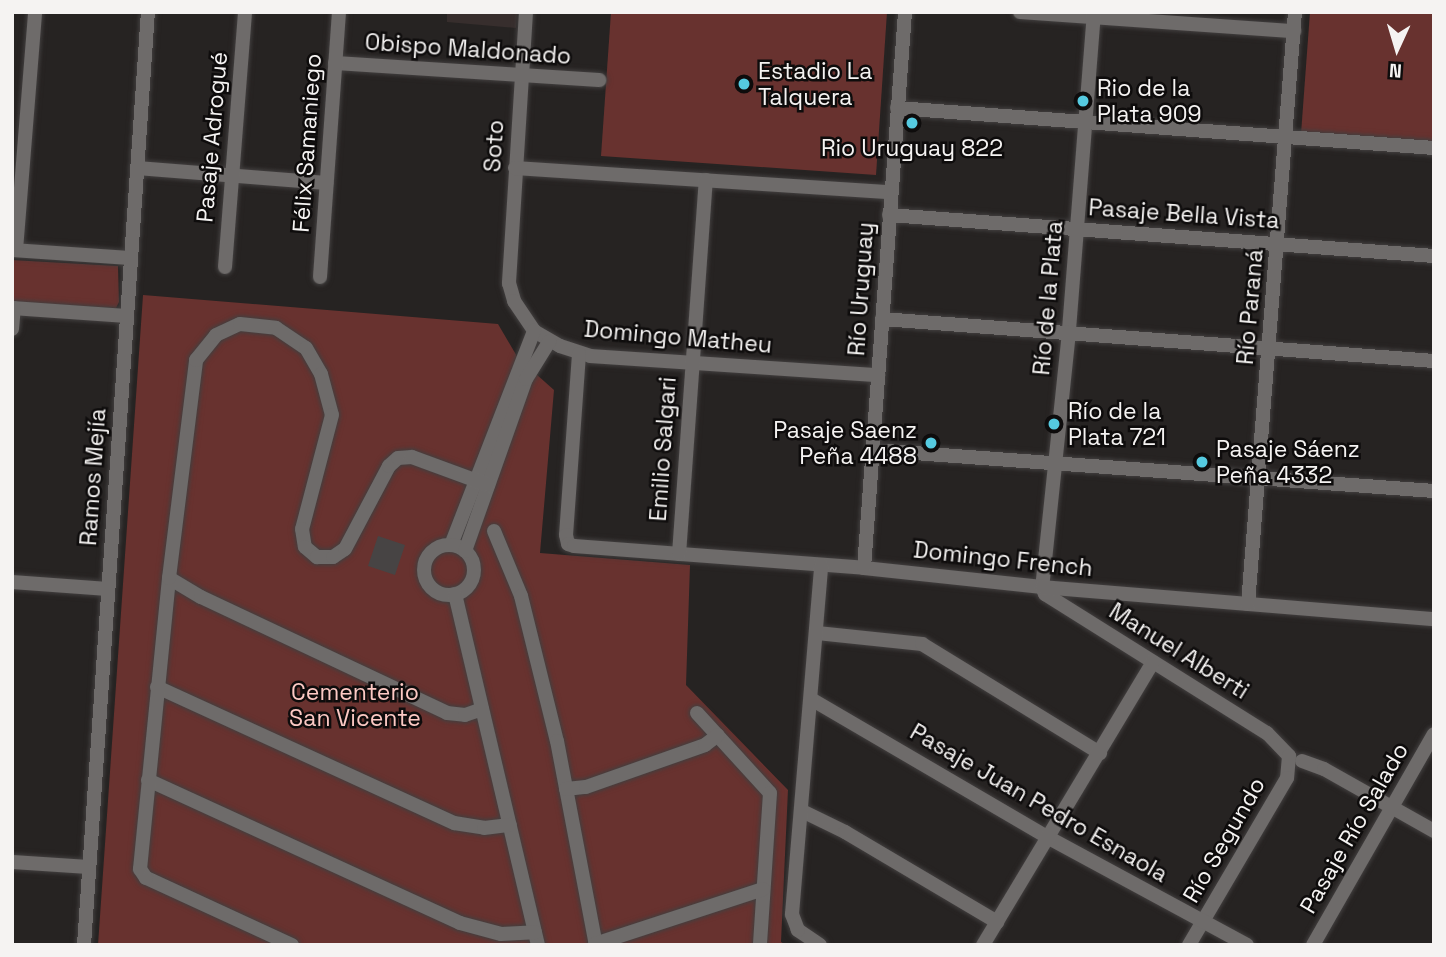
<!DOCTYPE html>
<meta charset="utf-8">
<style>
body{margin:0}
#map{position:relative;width:1446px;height:957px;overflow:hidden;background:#262322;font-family:"Space Grotesk",sans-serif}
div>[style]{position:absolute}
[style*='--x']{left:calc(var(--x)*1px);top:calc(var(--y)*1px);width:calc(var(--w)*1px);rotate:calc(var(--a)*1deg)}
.built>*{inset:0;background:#372e2d}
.green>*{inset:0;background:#68322f}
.building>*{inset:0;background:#474444}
.roads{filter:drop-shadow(0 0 2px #423f3f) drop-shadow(0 0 2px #423f3f)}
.street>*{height:14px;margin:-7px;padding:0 7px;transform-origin:7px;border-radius:7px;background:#6e6b6a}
.street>.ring{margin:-7px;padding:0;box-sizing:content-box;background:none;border:14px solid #6e6b6a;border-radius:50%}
.dots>*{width:19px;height:19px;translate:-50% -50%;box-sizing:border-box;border:4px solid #0e0c0c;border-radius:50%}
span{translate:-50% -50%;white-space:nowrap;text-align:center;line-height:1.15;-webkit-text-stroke:5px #0e0c0c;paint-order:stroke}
.street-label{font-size:23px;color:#f5f3f2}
.poi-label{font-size:23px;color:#f5f3f2}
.left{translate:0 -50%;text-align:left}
.right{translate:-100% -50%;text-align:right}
.park-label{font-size:23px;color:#fdc9c4}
.frame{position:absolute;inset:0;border:14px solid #f5f3f2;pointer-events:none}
.north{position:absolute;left:1362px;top:14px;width:70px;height:70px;-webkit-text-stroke:5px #0e0c0c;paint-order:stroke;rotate:184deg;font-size:19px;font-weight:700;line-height:28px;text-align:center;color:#f5f3f2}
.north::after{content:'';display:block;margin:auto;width:24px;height:32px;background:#f5f3f2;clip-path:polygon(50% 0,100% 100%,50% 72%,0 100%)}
</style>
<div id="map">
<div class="built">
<div style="clip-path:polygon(447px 12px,517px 12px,516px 28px,447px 22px)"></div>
</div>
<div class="green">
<div style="clip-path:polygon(611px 12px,887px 12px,876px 175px,601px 156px)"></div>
<div style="clip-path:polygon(1310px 12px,1434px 12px,1434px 144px,1301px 134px)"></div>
<div style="clip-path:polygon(12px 260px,118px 266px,119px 302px,116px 308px,12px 302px)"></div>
<div style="clip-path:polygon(143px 295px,498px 324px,518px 358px,554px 390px,540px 553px,690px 565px,686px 685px,788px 790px,781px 942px,786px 945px,98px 945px)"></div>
</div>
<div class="building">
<div style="clip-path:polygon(378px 536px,405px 545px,395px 575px,368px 566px)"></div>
</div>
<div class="roads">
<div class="street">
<div style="--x:526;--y:12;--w:272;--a:93.6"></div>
<div style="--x:509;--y:283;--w:19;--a:74"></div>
<div style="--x:514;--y:301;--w:36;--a:56"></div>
<div style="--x:534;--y:331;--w:30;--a:30"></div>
<div style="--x:560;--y:346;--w:32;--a:18"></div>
<div style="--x:590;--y:356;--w:289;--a:3.8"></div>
<div style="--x:1020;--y:12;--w:275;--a:4"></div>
<div style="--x:1094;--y:12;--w:321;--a:94.5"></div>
<div style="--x:1069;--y:332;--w:256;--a:96"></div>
<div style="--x:1042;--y:587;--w:8;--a:67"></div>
<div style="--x:1045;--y:594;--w:262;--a:32.1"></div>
<div style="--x:1267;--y:733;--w:32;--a:46"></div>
<div style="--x:1289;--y:756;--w:22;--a:95"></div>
<div style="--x:1287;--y:778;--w:194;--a:120.4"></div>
<div style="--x:335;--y:63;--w:265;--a:3.7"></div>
<div style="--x:897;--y:108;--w:538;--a:4.26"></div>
<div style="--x:137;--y:168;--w:190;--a:4.5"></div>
<div style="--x:515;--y:168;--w:376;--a:3.7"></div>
<div style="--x:889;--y:215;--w:547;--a:4.3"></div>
<div style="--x:12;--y:250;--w:118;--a:3.9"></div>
<div style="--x:16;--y:250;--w:239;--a:-85.4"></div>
<div style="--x:225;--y:267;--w:256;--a:-85.5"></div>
<div style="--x:320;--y:277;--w:266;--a:-85.9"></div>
<div style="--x:12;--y:308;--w:115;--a:4"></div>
<div style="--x:882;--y:319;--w:554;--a:4.35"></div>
<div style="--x:12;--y:329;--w:21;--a:-85"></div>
<div style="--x:579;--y:354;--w:181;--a:94.1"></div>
<div style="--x:566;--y:535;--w:9;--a:77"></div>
<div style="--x:568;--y:544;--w:6;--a:18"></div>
<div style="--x:574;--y:546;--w:291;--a:4.3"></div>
<div style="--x:864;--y:568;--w:179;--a:6.1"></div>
<div style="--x:1042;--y:587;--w:393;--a:4.7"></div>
<div style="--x:873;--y:450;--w:562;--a:4.18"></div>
<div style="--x:494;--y:531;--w:70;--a:67.4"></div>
<div style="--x:521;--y:596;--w:149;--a:76.1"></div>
<div style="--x:557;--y:741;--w:208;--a:79.2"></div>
<div style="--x:451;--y:545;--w:230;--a:-68.8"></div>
<div class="ring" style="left:424px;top:545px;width:36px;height:36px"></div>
<div style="--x:465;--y:551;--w:182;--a:-70.5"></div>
<div style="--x:526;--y:379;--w:44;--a:-58.1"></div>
<div style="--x:679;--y:554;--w:375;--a:-85.9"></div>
<div style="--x:864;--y:568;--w:558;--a:-85.78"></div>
<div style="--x:169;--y:578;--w:37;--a:31"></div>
<div style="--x:201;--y:597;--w:272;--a:25.2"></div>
<div style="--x:447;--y:713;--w:18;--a:6"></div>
<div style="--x:465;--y:715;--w:18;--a:-19"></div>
<div style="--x:12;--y:582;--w:96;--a:4.2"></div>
<div style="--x:455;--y:594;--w:361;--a:76.7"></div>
<div style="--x:1248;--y:604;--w:594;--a:-85.46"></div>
<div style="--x:817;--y:633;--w:106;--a:6"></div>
<div style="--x:922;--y:644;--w:209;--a:31.5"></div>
<div style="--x:157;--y:687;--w:327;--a:24.6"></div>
<div style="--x:454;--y:823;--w:30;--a:9"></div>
<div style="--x:484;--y:828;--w:26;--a:-7"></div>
<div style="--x:811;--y:699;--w:276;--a:30.3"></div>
<div style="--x:1049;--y:838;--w:225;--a:28.4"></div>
<div style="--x:697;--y:713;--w:108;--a:47.6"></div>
<div style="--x:770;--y:793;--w:152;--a:93.8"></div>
<div style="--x:1302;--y:761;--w:23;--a:20"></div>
<div style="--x:1324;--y:769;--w:126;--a:29.4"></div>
<div style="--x:148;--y:780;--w:343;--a:24.6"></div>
<div style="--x:460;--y:923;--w:42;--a:15"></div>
<div style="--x:501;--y:934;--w:34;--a:-3"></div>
<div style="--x:566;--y:789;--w:20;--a:-6"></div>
<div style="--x:586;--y:787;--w:126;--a:-19.4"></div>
<div style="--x:705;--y:745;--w:16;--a:-38"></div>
<div style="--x:802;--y:811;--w:48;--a:26"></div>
<div style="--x:845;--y:832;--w:177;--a:30.6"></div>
<div style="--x:12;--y:862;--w:77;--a:3.7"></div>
<div style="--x:595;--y:944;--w:177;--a:-18.1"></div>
<div style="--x:84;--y:945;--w:935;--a:-86.08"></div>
<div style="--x:292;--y:945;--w:161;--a:-155.3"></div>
<div style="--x:146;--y:878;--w:11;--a:-124"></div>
<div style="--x:140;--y:869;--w:292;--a:-84.3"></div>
<div style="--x:169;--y:578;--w:220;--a:-82.9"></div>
<div style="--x:196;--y:360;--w:32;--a:-51"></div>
<div style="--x:216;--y:335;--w:26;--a:-25"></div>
<div style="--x:240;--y:324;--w:36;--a:6"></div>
<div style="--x:276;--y:328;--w:36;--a:34"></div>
<div style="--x:306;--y:348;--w:30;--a:60"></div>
<div style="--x:321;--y:374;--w:42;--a:75"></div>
<div style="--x:332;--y:415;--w:118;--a:104.7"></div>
<div style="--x:302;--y:529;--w:18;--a:81"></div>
<div style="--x:305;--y:547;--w:16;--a:40"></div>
<div style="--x:317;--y:557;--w:16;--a:0"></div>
<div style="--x:333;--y:557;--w:14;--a:-34"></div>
<div style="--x:345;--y:549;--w:94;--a:-62.1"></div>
<div style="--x:389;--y:466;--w:12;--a:-42"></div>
<div style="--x:398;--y:458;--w:14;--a:-4"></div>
<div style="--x:412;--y:457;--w:81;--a:20.2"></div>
<div style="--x:820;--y:945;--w:27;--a:-146"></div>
<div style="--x:798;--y:930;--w:17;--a:-111"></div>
<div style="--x:792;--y:914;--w:350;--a:-85.2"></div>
<div style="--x:983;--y:945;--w:330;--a:-59"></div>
<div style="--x:1313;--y:945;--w:243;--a:-60.2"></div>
</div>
</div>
<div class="dots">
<div style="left:744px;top:84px;background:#55cae0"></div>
<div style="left:1083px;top:101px;background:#55cae0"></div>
<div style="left:912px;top:123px;background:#55cae0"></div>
<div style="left:1054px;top:424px;background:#55cae0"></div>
<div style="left:931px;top:443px;background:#55cae0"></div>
<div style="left:1202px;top:462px;background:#55cae0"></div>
</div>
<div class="street-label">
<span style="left:468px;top:49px;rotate:4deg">Obispo Maldonado</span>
<span style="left:212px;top:137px;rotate:-85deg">Pasaje Adrogué</span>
<span style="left:307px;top:143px;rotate:-86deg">Félix Samaniego</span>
<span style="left:494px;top:146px;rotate:-86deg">Soto</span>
<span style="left:1184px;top:214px;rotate:4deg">Pasaje Bella Vista</span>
<span style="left:861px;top:289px;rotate:-86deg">Río Uruguay</span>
<span style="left:1048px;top:298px;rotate:-85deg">Río de la Plata</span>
<span style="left:1250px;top:307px;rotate:-85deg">Río Paraná</span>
<span style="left:678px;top:337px;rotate:5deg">Domingo Matheu</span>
<span style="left:663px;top:449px;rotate:-86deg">Emilio Salgari</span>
<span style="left:93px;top:477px;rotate:-86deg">Ramos Mejía</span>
<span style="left:1003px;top:559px;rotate:6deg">Domingo French</span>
<span style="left:1179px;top:651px;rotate:32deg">Manuel Alberti</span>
<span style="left:1039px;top:803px;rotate:30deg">Pasaje Juan Pedro Esnaola</span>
<span style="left:1354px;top:828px;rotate:-60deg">Pasaje Río Salado</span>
<span style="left:1224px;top:840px;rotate:-60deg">Río Segundo</span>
</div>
<div class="poi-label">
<span class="left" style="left:758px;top:84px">Estadio La<br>Talquera</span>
<span class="left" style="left:1097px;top:101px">Rio de la<br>Plata 909</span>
<span style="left:912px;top:148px">Rio Uruguay 822</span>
<span class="left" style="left:1068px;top:424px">Río de la<br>Plata 721</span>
<span class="right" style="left:917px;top:443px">Pasaje Saenz<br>Peña 4488</span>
<span class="left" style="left:1216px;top:462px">Pasaje Sáenz<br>Peña 4332</span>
</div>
<div class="park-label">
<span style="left:355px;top:705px">Cementerio<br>San Vicente</span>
</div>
<div class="frame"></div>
<div class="north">N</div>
</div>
